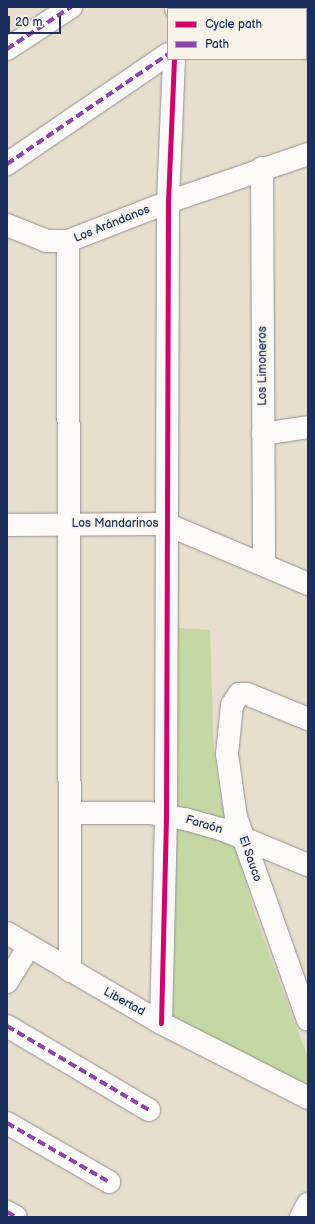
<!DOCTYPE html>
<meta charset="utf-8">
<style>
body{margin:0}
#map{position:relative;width:315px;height:1224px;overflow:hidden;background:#e8dece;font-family:"Balsamiq Sans",sans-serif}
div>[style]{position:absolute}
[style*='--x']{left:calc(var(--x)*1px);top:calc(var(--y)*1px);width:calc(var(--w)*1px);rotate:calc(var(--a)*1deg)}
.green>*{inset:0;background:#c5d8a4}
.roads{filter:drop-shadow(0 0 1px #929090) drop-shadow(0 0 1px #929090)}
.minor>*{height:22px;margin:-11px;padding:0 11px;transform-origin:11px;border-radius:11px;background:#fcfaf8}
.quiet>*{height:4px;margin-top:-2px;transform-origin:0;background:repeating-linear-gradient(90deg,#8e44ad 0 8px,transparent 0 12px)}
.cycleway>*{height:5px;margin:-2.5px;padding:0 2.5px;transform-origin:2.5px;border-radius:2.5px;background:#d6006c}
span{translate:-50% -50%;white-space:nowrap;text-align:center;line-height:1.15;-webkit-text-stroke:3.5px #f7f3e8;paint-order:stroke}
.street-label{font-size:12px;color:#1b2f5e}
.frame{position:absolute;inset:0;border:8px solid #1b2f5e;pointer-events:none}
.legend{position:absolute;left:167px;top:8px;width:140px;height:52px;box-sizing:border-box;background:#f7f3e8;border:1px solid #9fa5b1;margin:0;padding:5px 7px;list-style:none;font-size:12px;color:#1b2f5e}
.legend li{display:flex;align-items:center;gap:8px;height:20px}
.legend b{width:20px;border:1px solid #9fa5b1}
.scale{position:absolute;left:8px;top:16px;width:53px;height:18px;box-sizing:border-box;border:2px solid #1b2f5e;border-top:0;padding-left:5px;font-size:12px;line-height:14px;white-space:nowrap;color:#1b2f5e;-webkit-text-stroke:3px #f7f3e8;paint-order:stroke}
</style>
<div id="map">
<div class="green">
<div style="clip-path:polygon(178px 628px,210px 630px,214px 752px,221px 802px,258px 923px,308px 1058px,308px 1086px,173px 1018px)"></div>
</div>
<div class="roads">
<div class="minor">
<div style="--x:176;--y:7;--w:2;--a:90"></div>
<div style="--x:288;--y:7;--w:2;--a:63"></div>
<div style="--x:306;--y:45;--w:4;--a:63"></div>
<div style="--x:7;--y:49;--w:77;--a:-33.3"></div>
<div style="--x:7;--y:164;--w:195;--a:-34.3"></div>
<div style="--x:262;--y:168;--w:397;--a:89.7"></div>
<div style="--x:7;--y:225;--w:43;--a:21.8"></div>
<div style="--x:47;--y:241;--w:21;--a:0"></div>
<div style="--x:68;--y:241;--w:107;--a:-21.3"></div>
<div style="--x:168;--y:202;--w:148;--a:-18.9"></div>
<div style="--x:68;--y:241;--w:730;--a:89.84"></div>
<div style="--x:263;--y:434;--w:46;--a:-8.8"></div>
<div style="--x:7;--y:525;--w:159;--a:-0.4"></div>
<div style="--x:166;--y:524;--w:154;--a:22.9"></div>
<div style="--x:308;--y:719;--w:66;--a:-157.7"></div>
<div style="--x:247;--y:694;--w:8;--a:180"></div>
<div style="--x:239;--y:694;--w:13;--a:122"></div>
<div style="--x:232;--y:705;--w:49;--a:95.8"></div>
<div style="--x:227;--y:754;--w:64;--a:81.9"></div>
<div style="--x:236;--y:817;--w:215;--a:70.5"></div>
<div style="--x:70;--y:813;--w:80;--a:0"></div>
<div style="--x:150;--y:813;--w:36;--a:10"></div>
<div style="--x:185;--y:819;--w:37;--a:16"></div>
<div style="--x:221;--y:829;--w:94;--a:22.5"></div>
<div style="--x:7;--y:933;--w:178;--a:30.3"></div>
<div style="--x:161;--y:1023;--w:165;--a:27"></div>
<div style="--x:7;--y:982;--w:42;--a:-58.6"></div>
<div style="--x:161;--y:1023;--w:208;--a:-88.6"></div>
<div style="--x:166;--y:815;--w:613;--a:-89.81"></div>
<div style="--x:168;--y:202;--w:143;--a:-87.6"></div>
<div style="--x:7;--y:1026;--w:165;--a:30.6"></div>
<div style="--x:7;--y:1123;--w:118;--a:30"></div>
<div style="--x:7;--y:1212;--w:10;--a:29"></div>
<div style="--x:301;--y:1217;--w:15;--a:-62"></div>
</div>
</div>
<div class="quiet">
<div style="--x:288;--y:7;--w:2;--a:63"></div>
<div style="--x:306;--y:45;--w:4;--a:63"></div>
<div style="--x:7;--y:49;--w:77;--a:-33.3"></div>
<div style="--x:7;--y:164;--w:195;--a:-34.3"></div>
<div style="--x:7;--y:1026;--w:165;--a:30.6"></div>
<div style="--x:7;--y:1123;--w:118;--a:30"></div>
<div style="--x:7;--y:1212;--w:10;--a:29"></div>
</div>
<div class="cycleway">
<div style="--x:161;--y:1023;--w:208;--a:-88.6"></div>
<div style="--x:166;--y:815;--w:613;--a:-89.81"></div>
<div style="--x:168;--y:202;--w:143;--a:-87.6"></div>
</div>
<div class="street-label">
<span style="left:112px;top:224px;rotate:-22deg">Los Arándanos</span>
<span style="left:263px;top:366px;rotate:-90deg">Los Limoneros</span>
<span style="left:115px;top:524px">Los Mandarinos</span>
<span style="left:204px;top:825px;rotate:17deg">Faraón</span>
<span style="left:250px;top:859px;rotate:71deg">El Sauco</span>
<span style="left:124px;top:1002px;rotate:29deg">Libertad</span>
</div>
<div class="frame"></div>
<ul class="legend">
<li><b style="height:5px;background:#d6006c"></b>Cycle path</li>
<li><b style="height:5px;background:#8e44ad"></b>Path</li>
</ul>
<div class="scale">20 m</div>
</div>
